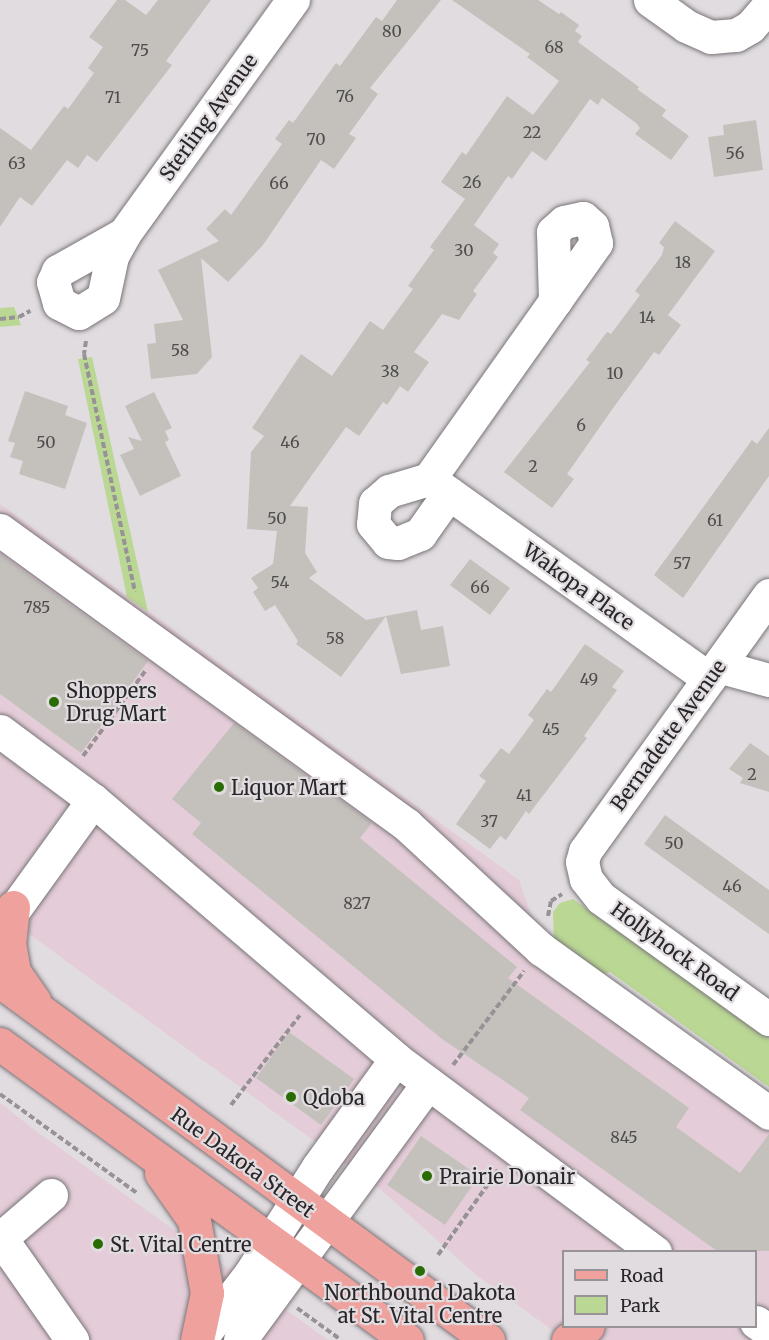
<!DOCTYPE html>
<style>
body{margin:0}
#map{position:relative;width:769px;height:1340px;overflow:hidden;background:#e1dce0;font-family:Merriweather,serif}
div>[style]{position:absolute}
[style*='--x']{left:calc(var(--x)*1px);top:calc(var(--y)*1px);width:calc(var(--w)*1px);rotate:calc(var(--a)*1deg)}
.commercial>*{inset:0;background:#e4cdd8}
.green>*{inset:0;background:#bad794}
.building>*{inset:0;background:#c4c1bc}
.path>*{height:4px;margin-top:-2px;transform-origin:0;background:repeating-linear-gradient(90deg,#969295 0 6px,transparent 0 9px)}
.roads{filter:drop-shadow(0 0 2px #797579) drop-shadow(0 0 2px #797579)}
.minor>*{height:33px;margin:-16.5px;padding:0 16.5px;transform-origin:16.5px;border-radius:16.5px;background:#fff}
.major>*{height:33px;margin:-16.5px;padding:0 16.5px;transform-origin:16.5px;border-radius:16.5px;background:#efa19d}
.dots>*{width:16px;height:16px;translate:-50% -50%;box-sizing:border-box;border:3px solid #e1dce0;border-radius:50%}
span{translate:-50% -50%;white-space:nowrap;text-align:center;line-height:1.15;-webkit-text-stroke:4.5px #e1dce0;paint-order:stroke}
.number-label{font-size:16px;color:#4f4d4d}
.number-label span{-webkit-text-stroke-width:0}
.street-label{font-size:20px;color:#282628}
.poi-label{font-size:20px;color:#282628}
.left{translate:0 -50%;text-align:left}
.legend{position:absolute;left:562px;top:1250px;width:195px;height:78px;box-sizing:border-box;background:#e1dce0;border:2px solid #979396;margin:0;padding:8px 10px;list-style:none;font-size:18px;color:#282628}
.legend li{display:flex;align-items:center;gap:12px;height:30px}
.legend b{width:30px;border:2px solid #979396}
</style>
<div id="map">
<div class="commercial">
<div style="clip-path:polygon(evenodd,0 504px,519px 880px,536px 929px,769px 1096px,769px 1340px,566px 1340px,475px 1274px,379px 1188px,0 913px,0 504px,564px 1252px,756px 1252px,756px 1326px,564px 1326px,564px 1252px)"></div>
<div style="clip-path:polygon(0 1103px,40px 1134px,328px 1340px,0 1340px)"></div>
</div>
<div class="green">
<div style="clip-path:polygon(14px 307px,21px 325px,0 327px,0 308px)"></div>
<div style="clip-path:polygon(92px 357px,114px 458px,148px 612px,127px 597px,78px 359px)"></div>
<div style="clip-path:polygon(573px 899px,769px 1038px,769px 1087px,610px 972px,599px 975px,554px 941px,553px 912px,560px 903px)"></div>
</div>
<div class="building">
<div style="clip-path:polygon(117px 0,125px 0,146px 15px,158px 0,211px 0,166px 61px,172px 65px,97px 162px,87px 155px,78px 168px,67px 160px,32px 206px,20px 197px,0 227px,0 128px,31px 150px,64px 106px,68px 109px,94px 73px,88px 68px,103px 47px,89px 37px)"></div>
<div style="clip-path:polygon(397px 0,441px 0,370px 88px,378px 94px,349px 134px,356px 138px,334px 169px,321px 160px,263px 245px,228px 282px,201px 258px,212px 357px,197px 374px,151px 379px,147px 344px,156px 343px,154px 324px,183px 320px,158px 270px,219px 241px,206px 229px,225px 209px,231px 215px,282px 144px,275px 139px,289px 120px,293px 123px,336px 63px,340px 66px,376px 17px,382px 21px)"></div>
<div style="clip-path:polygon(452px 0,538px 0,559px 14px,561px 12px,579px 25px,575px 31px,582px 36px,578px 42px,639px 87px,637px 89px,666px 110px,662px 116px,689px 136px,671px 160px,635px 134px,640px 128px,636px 123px,602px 98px,598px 105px,590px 99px,546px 161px,532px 151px,512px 179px,508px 176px,474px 225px,499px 244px,493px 253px,498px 257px,473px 291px,477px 294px,459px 320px,442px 314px,414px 352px,429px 362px,408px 392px,400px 386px,387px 405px,383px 402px,359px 436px,346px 427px,290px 506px,308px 507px,305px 553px,317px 572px,309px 578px,366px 620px,386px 616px,341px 677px,296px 644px,298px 641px,275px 605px,265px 611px,253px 592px,258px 588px,251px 578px,273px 564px,277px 531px,247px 529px,251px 452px,264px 436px,252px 428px,301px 354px,332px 376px,370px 321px,383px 330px,413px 289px,408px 286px,434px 250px,430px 247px,465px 199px,441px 182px,462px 152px,466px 155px,507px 96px,533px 115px,559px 81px,527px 57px,530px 54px)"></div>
<div style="clip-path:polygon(756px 120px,763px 170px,714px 177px,708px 137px,724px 135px,723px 125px)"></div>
<div style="clip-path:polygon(675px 221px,715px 251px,668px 315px,681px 325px,659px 355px,654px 352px,611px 411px,567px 474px,574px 479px,552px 508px,504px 472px,590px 362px,586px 360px,607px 332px,611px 334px,640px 295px,635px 291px,662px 255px,664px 247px,659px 243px)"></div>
<div style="clip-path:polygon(25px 391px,68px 406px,65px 415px,87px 423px,65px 489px,19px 474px,23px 461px,10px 457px,15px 443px,8px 441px)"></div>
<div style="clip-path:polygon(154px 392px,172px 428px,165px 431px,169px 440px,165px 442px,181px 476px,140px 496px,120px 455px,134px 449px,128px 437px,142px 441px,125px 406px)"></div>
<div style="clip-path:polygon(769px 428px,769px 476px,683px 598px,654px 575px,752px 440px,757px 444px)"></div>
<div style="clip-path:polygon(0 554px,148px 661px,81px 753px,0 694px)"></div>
<div style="clip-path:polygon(470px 559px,510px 588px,490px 615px,450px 585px)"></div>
<div style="clip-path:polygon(417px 610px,421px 630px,443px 626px,450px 666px,401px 674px,386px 616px)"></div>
<div style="clip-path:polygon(585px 644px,624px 671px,612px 687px,617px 690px,584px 736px,587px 738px,529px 814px,526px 811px,506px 840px,500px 836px,490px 849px,456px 824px,486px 781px,479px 776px,501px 748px,509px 754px,534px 720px,528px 715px,547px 689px,551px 692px)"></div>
<div style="clip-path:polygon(234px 723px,372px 823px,360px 838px,517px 967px,508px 978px,689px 1108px,676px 1127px,740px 1173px,769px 1134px,769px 1251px,717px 1251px,520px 1110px,529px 1098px,442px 1039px,192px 834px,201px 823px,172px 799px)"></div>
<div style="clip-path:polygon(750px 743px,769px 756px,769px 792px,740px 783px,743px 778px,729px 769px)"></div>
<div style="clip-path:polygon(665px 815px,769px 890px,769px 934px,644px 844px)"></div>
<div style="clip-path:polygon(289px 1032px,354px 1079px,321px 1125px,256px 1078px)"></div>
<div style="clip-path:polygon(421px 1136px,479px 1176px,445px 1225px,387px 1185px)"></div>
</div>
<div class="path">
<div style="--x:0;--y:319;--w:19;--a:-6"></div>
<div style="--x:19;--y:317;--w:13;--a:-29"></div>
<div style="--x:86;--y:341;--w:13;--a:99"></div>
<div style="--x:84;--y:354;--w:243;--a:77.9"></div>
<div style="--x:83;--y:756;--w:107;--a:-53.8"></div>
<div style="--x:548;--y:916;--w:15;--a:-79"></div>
<div style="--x:551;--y:901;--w:13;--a:-32"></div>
<div style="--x:453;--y:1065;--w:118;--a:-52.9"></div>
<div style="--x:0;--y:1094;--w:170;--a:35.9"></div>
<div style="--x:231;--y:1105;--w:113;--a:-52.5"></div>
<div style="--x:438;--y:1255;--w:104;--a:-54.8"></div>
<div style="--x:297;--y:1308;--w:54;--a:36"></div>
</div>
<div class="roads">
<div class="minor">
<div style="--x:650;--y:0;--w:44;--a:35.8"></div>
<div style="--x:686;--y:26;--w:27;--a:24"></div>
<div style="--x:711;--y:37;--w:25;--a:-5"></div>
<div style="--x:736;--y:35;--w:16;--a:-30"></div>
<div style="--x:750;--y:27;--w:29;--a:-49"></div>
<div style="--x:124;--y:234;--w:76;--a:150.7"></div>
<div style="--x:58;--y:271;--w:12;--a:114"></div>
<div style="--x:53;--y:282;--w:22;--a:74"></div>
<div style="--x:59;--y:303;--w:22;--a:27"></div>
<div style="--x:79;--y:313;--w:28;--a:-32"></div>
<div style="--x:103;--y:298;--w:43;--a:-77.9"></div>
<div style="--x:112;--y:256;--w:25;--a:-61"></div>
<div style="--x:124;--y:234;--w:289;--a:-54.2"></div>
<div style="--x:555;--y:301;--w:71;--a:-54.7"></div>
<div style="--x:596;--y:243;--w:17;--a:-103"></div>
<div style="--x:592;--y:226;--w:12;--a:-138"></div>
<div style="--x:583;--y:218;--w:19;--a:168"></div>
<div style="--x:564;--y:222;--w:15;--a:138"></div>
<div style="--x:553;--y:232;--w:69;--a:88.3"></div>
<div style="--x:555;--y:301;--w:218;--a:125.3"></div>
<div style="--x:429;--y:479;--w:344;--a:35.5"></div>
<div style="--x:429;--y:479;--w:42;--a:163.3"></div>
<div style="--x:389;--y:491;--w:18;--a:139"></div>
<div style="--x:375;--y:503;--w:21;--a:95"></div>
<div style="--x:373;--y:524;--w:23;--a:50"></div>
<div style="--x:388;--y:542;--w:10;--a:6"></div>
<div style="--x:398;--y:543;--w:24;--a:-22"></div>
<div style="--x:420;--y:534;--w:50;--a:-54.7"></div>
<div style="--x:0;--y:530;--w:503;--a:35.94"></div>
<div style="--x:407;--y:825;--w:183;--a:42.8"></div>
<div style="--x:541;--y:949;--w:281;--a:35.7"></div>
<div style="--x:769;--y:595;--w:315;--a:125.7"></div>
<div style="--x:585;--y:851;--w:11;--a:105"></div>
<div style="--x:582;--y:862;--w:17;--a:77"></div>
<div style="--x:586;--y:879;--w:24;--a:52"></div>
<div style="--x:601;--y:898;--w:207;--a:35.8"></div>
<div style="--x:718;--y:666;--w:53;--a:15.4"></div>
<div style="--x:0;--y:731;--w:116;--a:36.6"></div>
<div style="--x:93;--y:800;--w:399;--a:40.5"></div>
<div style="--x:396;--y:1059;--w:323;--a:36.7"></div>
<div style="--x:0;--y:929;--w:159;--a:-54.2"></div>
<div style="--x:0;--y:1237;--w:126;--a:55"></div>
<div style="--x:1;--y:1238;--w:66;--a:-40.7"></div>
<div style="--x:756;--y:1322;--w:16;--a:35"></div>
<div style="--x:199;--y:1340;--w:83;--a:-52.3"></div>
<div style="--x:250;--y:1274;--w:127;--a:-57.6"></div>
<div style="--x:318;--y:1167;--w:133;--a:-54.2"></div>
<div style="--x:240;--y:1340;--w:318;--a:-53.8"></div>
</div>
<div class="major">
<div style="--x:13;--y:907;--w:36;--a:96"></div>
<div style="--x:9;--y:943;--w:29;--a:80"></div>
<div style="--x:14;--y:972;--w:35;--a:55"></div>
<div style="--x:0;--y:981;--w:606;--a:36.34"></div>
<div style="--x:0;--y:1044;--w:503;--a:36.03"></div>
<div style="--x:161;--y:1173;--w:57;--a:54.9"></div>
<div style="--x:194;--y:1220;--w:74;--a:79.9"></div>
<div style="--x:207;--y:1293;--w:48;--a:102"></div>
<div style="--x:568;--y:1340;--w:24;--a:-35"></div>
</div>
</div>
<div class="dots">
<div style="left:54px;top:702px;background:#296c03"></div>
<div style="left:219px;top:787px;background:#296c03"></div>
<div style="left:291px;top:1097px;background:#296c03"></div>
<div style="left:427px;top:1176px;background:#296c03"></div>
<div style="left:98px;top:1244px;background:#296c03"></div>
<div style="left:420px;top:1271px;background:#296c03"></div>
</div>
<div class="number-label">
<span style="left:392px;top:31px">80</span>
<span style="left:554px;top:47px">68</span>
<span style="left:140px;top:50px">75</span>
<span style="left:345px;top:96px">76</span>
<span style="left:113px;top:97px">71</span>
<span style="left:532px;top:132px">22</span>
<span style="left:316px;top:139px">70</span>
<span style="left:735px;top:153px">56</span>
<span style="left:17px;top:163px">63</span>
<span style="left:472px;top:182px">26</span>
<span style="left:279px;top:183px">66</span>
<span style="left:464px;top:250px">30</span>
<span style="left:683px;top:262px">18</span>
<span style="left:647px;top:317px">14</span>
<span style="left:180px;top:350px">58</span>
<span style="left:390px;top:371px">38</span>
<span style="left:615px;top:373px">10</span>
<span style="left:581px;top:425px">6</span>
<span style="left:46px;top:442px">50</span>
<span style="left:290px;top:442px">46</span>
<span style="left:533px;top:466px">2</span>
<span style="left:277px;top:518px">50</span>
<span style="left:715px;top:520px">61</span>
<span style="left:682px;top:563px">57</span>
<span style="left:280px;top:582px">54</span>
<span style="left:480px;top:587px">66</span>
<span style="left:37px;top:607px">785</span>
<span style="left:335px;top:638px">58</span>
<span style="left:589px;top:679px">49</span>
<span style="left:551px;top:729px">45</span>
<span style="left:752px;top:774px">2</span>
<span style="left:524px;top:795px">41</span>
<span style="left:489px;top:821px">37</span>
<span style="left:674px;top:843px">50</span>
<span style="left:732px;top:886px">46</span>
<span style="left:357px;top:903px">827</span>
<span style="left:624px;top:1137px">845</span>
</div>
<div class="street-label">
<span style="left:208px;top:117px;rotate:-54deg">Sterling Avenue</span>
<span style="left:579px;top:586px;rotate:36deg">Wakopa Place</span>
<span style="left:668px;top:735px;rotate:-54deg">Bernadette Avenue</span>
<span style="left:675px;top:951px;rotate:36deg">Hollyhock Road</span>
<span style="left:243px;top:1162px;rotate:36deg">Rue Dakota Street</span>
</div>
<div class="poi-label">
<span class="left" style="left:66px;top:702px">Shoppers<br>Drug Mart</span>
<span class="left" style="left:231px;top:787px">Liquor Mart</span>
<span class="left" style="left:303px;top:1097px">Qdoba</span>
<span class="left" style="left:439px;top:1176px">Prairie Donair</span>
<span class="left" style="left:110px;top:1244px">St. Vital Centre</span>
<span style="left:420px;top:1304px">Northbound Dakota<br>at St. Vital Centre</span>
</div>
<ul class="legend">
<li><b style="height:8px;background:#efa19d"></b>Road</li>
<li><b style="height:16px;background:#bad794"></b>Park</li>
</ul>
</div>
